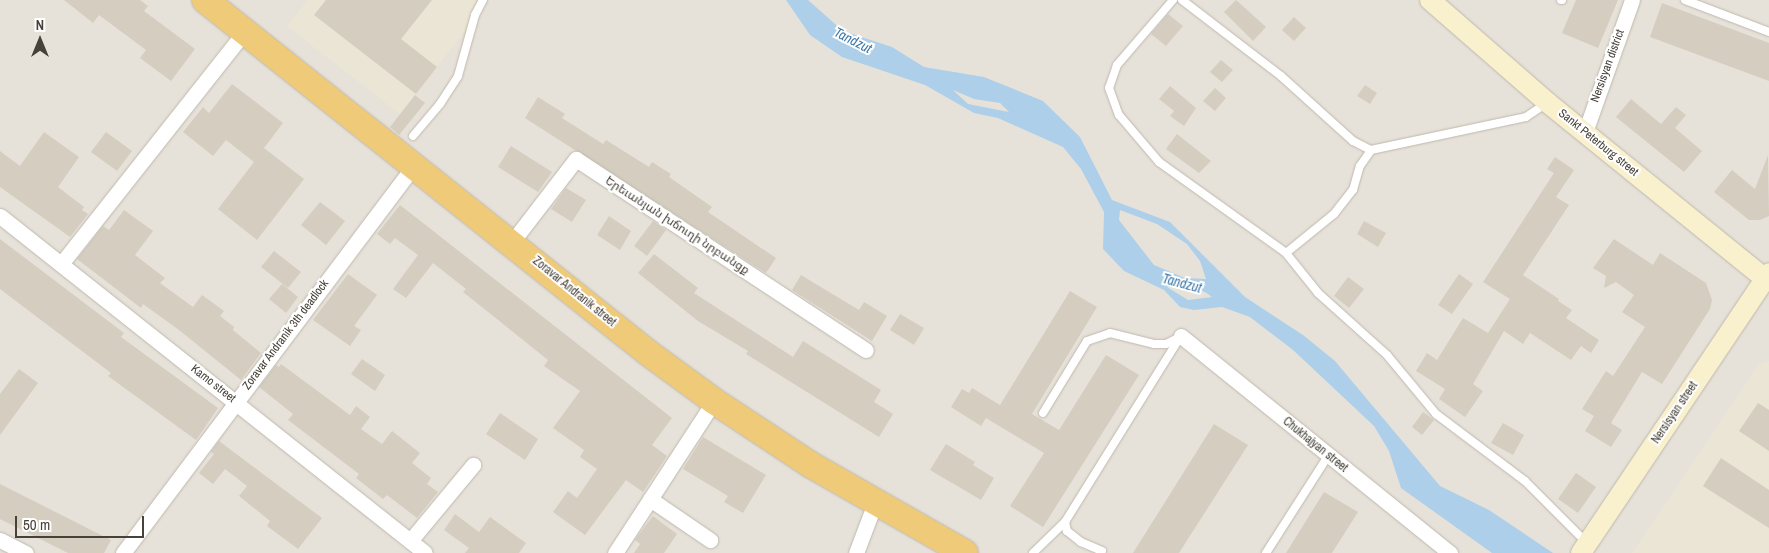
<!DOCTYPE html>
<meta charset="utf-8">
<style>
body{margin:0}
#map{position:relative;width:1769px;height:553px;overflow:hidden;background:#f3f1ea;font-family:"Archivo Narrow","Noto Sans Armenian",sans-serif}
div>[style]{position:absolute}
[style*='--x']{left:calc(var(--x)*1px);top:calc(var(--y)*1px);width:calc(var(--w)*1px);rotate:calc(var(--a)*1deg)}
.residential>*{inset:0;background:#e7e2d9}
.education>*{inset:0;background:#ebe5d5}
.water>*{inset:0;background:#adcfe9}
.building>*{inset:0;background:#d4cdc0}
.roads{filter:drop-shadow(0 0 1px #beb8ad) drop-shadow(0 0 1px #beb8ad)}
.lane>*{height:8px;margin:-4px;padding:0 4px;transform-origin:4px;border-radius:4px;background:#fff}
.street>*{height:15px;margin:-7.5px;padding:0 7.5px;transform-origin:7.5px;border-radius:7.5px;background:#fff}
.secondary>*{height:20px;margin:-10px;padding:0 10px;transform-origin:10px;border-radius:10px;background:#f9f0ce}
.highway>*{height:26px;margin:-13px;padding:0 13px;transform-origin:13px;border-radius:13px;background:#efca79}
span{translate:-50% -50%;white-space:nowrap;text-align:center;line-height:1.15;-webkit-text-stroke:4px #fff;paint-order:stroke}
.street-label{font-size:12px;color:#464139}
.water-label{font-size:14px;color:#3c78a8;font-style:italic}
.north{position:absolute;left:15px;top:15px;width:50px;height:50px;-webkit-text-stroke:4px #fff;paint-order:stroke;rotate:0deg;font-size:14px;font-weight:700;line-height:20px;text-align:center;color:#464139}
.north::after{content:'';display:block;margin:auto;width:18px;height:22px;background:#464139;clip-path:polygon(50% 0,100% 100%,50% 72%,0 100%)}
.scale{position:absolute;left:15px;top:516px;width:129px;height:22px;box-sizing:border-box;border:2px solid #464139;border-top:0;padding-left:6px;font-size:15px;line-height:18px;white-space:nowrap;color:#464139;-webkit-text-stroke:4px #fff;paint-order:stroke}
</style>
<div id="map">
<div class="residential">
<div style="clip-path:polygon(0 0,1769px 0,1769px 553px,0 553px)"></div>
</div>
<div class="education">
<div style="clip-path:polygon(308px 0,489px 0,400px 114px,287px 26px)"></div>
<div style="clip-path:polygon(1769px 361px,1769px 553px,1632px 553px,1759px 364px)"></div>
</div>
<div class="water">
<div style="clip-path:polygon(evenodd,786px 0,808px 0,843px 31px,892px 47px,924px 67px,984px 77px,1043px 101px,1080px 137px,1112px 200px,1170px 222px,1245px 297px,1303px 335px,1335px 361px,1440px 486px,1489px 510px,1553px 553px,1492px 553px,1401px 488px,1389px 451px,1374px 426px,1293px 350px,1250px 317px,1222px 307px,1194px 310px,1180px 307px,1164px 290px,1124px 271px,1103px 249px,1104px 212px,1081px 169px,1063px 147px,998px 118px,974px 113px,925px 85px,842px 57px,810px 35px,786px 0,953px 90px,974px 99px,1000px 103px,1009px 112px,968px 104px,953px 90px,786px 0,1120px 210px,1157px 224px,1187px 244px,1200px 261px,1206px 279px,1185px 278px,1154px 265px,1119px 220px,1120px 210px,786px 0,1171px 286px,1205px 292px,1212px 297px,1188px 300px,1167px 287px,1171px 286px)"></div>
</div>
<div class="building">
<div style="clip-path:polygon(64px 0,140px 0,148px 6px,144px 11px,195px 49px,171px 81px,140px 58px,146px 50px,99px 15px,93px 23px)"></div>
<div style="clip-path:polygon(326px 0,432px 0,401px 39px,437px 67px,416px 94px,314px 15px)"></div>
<div style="clip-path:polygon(1236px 0,1266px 27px,1253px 41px,1224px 12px)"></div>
<div style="clip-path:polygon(1576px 0,1618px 0,1598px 48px,1562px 33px)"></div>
<div style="clip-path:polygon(1662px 3px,1769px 43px,1769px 81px,1650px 37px)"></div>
<div style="clip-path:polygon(1168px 14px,1183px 26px,1166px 46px,1151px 34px)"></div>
<div style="clip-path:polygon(1294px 17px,1306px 28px,1294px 41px,1282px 30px)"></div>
<div style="clip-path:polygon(1221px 60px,1233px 70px,1222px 82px,1210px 72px)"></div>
<div style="clip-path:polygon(232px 84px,283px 123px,264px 148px,304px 179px,257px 240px,218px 209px,254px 162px,226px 140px,213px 156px,183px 132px,203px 107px,209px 113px)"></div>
<div style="clip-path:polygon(1365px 85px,1377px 93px,1370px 104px,1357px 96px)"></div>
<div style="clip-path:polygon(1170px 86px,1196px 108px,1184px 126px,1170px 116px,1174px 111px,1159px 99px)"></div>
<div style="clip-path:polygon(1215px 88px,1226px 98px,1215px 111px,1203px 101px)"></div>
<div style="clip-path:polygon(415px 95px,425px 103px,399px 135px,390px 127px)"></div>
<div style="clip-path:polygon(538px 97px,565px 114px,562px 118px,603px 144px,606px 140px,649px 167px,652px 162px,671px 174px,669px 177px,712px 207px,708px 212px,776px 258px,766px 273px,525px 118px)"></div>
<div style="clip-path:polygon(1631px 99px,1661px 124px,1676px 107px,1686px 115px,1675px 128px,1702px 151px,1684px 172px,1616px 117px)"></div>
<div style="clip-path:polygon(44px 132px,79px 157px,58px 187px,84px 207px,82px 210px,88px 214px,70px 237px,0 187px,0 151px,20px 166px)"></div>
<div style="clip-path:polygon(106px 132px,132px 151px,117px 171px,91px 152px)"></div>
<div style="clip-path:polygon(1177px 134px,1211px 161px,1199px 173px,1166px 149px)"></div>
<div style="clip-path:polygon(511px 146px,552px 172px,538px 192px,498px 167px)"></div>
<div style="clip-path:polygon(1768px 155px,1769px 216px,1760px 220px,1749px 220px,1714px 192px,1732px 170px,1755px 189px)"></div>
<div style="clip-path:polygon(1555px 157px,1574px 170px,1556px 197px,1569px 205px,1523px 275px,1559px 299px,1558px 301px,1572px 310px,1566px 318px,1599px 340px,1591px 353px,1581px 346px,1571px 360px,1530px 333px,1523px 344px,1504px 331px,1473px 384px,1483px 391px,1465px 417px,1439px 399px,1445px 389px,1416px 371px,1427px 353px,1437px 360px,1463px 318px,1488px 333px,1510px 299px,1483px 282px,1554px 173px,1547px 169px)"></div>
<div style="clip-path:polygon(566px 188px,586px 200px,572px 222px,551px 209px)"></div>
<div style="clip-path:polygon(320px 202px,345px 221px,326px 245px,301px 225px)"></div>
<div style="clip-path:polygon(400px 205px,672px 418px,652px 445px,667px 456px,643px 492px,626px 480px,585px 535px,553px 512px,568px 491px,577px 498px,597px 469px,580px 457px,584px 450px,553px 428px,580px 391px,544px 366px,548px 360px,463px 292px,466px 289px,433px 263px,406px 298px,393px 289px,418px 255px,395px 238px,390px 244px,377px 234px)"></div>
<div style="clip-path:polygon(124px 210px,153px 231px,135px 255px,165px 278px,160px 283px,193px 307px,202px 295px,224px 311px,220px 316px,234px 327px,233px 330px,261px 353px,241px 380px,179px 330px,143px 304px,141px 308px,77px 259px,103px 226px,109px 230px)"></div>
<div style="clip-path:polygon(609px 216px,631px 231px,620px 250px,597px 235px)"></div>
<div style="clip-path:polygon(653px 221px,666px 230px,647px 256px,634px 246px)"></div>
<div style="clip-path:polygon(1364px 221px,1386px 233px,1378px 247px,1357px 234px)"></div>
<div style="clip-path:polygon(0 239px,124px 333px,121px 337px,218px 408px,196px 440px,108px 376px,111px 373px,0 289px)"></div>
<div style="clip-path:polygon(1614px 239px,1653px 265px,1660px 253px,1706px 283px,1712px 300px,1710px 309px,1662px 384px,1642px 372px,1611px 423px,1622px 430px,1611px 447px,1585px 431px,1594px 416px,1582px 409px,1606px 371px,1613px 376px,1645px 327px,1622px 312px,1634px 295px,1616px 282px,1604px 288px,1606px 276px,1593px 268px)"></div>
<div style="clip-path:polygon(274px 251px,301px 272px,288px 288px,261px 267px)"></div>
<div style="clip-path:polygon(654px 254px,698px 288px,694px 293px,793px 357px,803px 341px,881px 390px,874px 402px,893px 414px,879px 437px,746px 354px,748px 351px,698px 321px,638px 273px)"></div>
<div style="clip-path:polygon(348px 274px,377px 295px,354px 326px,361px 330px,350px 346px,313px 320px)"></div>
<div style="clip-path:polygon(1459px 274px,1473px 284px,1452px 314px,1438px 305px)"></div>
<div style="clip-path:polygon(801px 275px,859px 310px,864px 302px,887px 316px,872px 341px,792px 290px)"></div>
<div style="clip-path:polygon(1348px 277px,1364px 289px,1349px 308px,1334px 296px)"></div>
<div style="clip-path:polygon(282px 284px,298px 297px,286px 313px,269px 299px)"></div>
<div style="clip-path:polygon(1070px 291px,1097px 307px,1032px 414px,1059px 430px,1106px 355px,1139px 375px,1043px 527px,1010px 506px,1044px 453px,986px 418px,981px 426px,951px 407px,962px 389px,969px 393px,972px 388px,1000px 405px)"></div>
<div style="clip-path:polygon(900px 314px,924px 328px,914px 345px,890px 330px)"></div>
<div style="clip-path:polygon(362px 359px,385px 375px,375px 391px,351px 374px)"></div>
<div style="clip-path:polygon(281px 364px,350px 415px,356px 406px,370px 417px,361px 429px,382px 444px,392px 431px,420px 453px,412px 463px,431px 478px,427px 484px,438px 492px,417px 518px,387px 495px,383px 499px,356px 478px,359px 474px,288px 420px,293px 414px,259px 387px,276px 365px,279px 367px)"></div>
<div style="clip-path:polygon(19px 369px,38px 383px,0 435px,0 394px)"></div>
<div style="clip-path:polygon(1758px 403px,1769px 410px,1769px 451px,1739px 431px)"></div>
<div style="clip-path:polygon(1423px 412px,1434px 420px,1422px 435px,1412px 427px)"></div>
<div style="clip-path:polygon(500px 413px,538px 439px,525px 460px,486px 434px)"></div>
<div style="clip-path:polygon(1503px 423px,1524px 435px,1513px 455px,1491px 443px)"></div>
<div style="clip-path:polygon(1214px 424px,1248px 445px,1179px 553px,1133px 553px)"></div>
<div style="clip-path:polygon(703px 437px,766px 475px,743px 513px,724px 502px,728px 496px,683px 469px)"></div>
<div style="clip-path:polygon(219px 441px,322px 518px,298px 549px,267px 526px,270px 521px,239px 496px,247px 486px,225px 469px,213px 484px,199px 473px,214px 454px,211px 452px)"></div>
<div style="clip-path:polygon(946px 444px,975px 462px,973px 465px,994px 478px,981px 500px,930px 470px)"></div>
<div style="clip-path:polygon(1721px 458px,1769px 490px,1769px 528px,1703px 486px)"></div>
<div style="clip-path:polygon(1576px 473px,1596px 487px,1578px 513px,1558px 499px)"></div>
<div style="clip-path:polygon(0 484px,111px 540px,104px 553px,68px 553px,0 519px)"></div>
<div style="clip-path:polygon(1324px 492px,1358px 512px,1332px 553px,1286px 553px)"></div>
<div style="clip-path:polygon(455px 514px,479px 532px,490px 517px,526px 543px,519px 553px,465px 553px,469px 548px,444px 530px)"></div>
<div style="clip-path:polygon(653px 516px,677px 534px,664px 553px,634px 553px,640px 544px,635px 540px)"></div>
</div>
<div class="roads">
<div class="lane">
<div style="--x:1173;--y:0;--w:86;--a:130.7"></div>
<div style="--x:1117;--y:65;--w:24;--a:109"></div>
<div style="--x:1109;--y:88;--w:29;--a:70"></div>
<div style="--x:1119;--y:115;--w:62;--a:49.6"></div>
<div style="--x:1159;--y:162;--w:156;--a:35.6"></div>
<div style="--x:1286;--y:253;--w:51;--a:51.3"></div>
<div style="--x:1318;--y:293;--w:93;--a:41.9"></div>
<div style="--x:1387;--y:355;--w:77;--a:50.3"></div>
<div style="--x:1436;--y:414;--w:111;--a:37"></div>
<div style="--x:1525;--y:481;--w:88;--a:45"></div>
<div style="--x:1182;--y:0;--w:125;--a:37.5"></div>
<div style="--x:1281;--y:76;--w:97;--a:42.1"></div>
<div style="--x:1353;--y:141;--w:20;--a:27"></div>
<div style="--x:1371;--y:150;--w:158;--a:-12"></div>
<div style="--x:1526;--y:117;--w:25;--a:-34"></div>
<div style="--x:1561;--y:0;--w:1;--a:0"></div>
<div style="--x:1685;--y:0;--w:90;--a:20.9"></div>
<div style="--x:413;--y:136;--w:42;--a:-49.8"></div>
<div style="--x:440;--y:104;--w:33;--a:-57"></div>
<div style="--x:458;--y:76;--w:63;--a:-74.4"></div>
<div style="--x:475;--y:15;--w:17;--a:-62"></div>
<div style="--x:1286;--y:253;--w:62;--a:-39.1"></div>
<div style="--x:1334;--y:214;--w:31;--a:-52"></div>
<div style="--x:1353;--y:190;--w:25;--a:-74"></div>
<div style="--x:1360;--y:166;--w:19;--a:-55"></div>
<div style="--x:1043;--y:413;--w:84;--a:-58.6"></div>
<div style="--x:1087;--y:341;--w:24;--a:-19"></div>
<div style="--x:1110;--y:333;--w:45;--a:14"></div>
<div style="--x:1154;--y:344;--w:12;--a:0"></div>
<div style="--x:1166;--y:344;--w:16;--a:-27"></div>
<div style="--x:1102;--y:551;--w:23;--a:-157"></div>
<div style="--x:1081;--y:542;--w:18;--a:-142"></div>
<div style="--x:1067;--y:531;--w:9;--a:-103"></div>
<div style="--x:1065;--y:522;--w:219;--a:-58.1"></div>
<div style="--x:1033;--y:553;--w:45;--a:-44.1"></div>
<div style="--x:1266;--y:553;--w:115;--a:-57.4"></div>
</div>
<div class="street">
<div style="--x:1585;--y:132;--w:140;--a:-70.4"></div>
<div style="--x:0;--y:216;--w:542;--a:38.41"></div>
<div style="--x:512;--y:242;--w:105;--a:-52.4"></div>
<div style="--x:576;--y:159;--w:347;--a:33.4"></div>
<div style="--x:61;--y:264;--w:297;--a:-51.7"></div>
<div style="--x:1181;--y:336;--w:346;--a:38.9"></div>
<div style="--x:650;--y:499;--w:73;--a:34.3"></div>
<div style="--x:0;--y:540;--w:29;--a:27"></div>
<div style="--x:410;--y:541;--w:99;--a:-50.3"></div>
<div style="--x:123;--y:553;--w:485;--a:-53.1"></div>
<div style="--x:615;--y:553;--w:181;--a:-56.9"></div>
<div style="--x:856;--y:553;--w:53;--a:-69.2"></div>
</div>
<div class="secondary">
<div style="--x:1430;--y:0;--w:157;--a:41.1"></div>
<div style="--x:1548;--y:103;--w:279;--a:39"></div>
<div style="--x:1581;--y:553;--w:337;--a:-56.1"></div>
</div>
<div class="highway">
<div style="--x:205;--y:0;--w:565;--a:38.53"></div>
<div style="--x:647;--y:352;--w:83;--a:36.2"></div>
<div style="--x:714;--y:401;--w:116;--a:33.4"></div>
<div style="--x:811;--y:465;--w:177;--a:29.7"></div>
</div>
</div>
<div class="street-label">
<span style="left:1608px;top:66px;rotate:-70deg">Nersisyan district</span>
<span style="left:1598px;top:143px;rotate:39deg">Sankt Peterburg street</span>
<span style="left:677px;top:226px;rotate:33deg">Երեւանյան խճուղի նրբանցք</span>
<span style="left:574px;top:292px;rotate:39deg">Zoravar Andranik street</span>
<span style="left:286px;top:335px;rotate:-53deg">Zoravar Andranik 3th deadlock</span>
<span style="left:213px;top:384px;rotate:38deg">Kamo street</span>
<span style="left:1675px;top:413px;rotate:-56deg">Nersisyan street</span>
<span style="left:1315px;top:445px;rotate:39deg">Chukhajyan street</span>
</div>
<div class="water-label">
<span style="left:853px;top:40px;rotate:27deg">Tandzut</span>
<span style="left:1182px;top:283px;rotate:15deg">Tandzut</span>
</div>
<div class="north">N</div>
<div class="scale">50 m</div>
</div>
